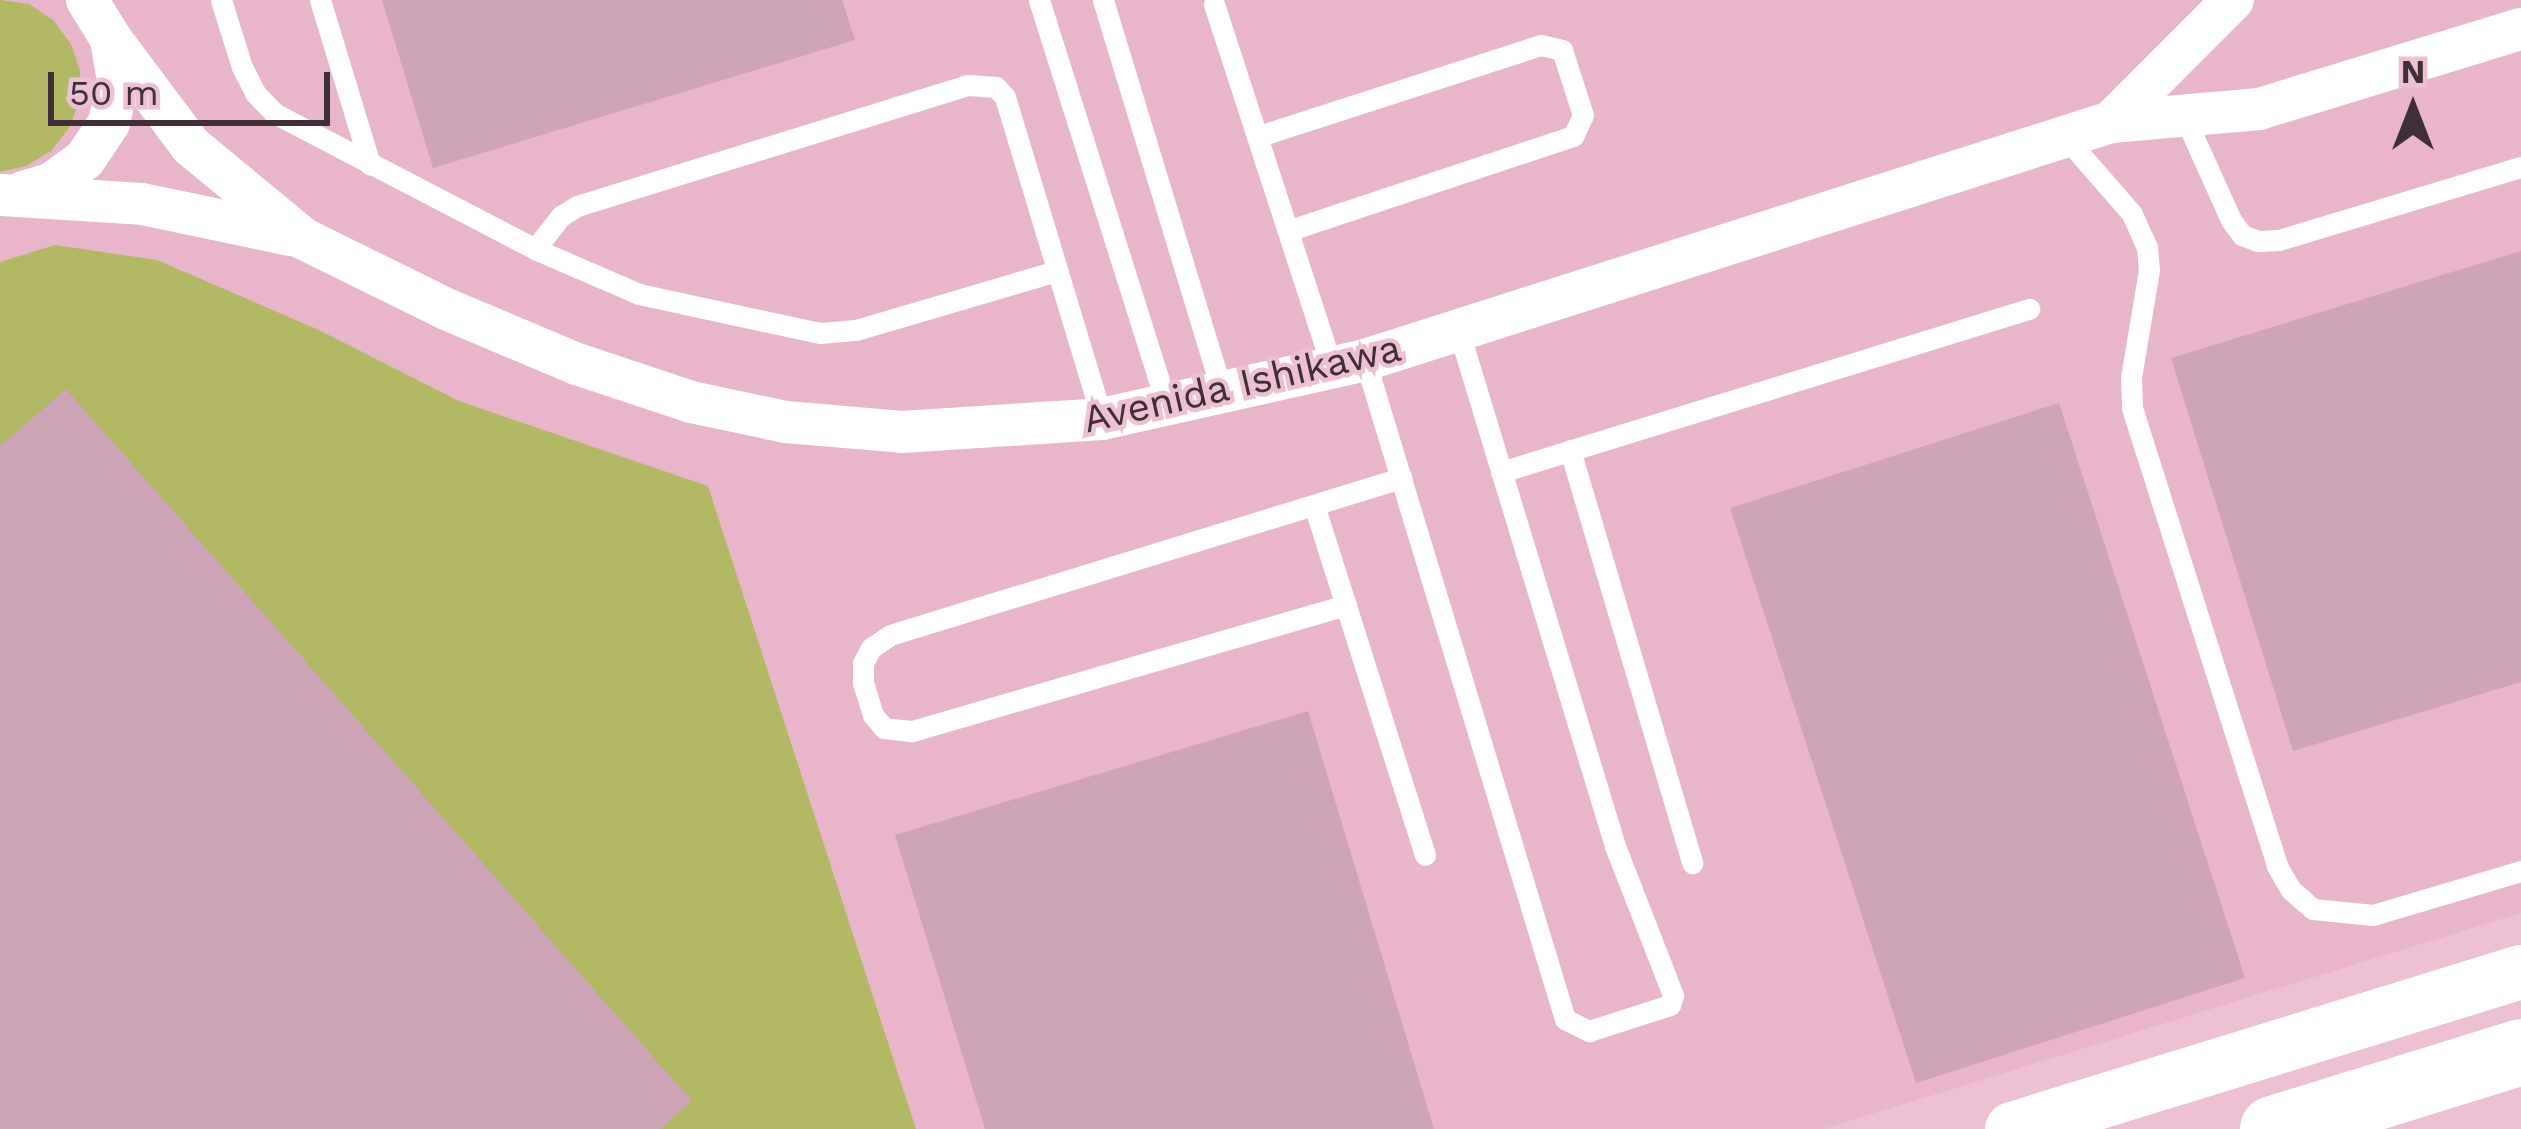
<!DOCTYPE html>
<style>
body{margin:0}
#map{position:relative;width:2521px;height:1129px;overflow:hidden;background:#edc1d3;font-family:"Work Sans",sans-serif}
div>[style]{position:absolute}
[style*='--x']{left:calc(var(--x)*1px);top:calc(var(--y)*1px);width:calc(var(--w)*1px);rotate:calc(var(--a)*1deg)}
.built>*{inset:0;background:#e9b5cb}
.green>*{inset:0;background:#b3b864}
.building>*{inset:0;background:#cfa4b6}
.service>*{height:21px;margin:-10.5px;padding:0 10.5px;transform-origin:10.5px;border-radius:10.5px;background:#fff}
.minor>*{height:42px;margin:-21px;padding:0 21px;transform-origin:21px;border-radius:21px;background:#fff}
.tertiary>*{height:54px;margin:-27px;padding:0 27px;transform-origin:27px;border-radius:27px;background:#fff}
.primary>*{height:66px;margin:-33px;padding:0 33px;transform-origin:33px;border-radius:33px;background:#fff}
span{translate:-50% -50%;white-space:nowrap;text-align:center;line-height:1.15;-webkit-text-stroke:9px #edc1d3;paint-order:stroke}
.street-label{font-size:39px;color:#402f37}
.north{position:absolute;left:2353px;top:48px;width:120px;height:120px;-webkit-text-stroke:9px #edc1d3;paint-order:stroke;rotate:0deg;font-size:33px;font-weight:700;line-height:48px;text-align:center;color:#402f37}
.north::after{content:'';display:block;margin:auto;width:42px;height:54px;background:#402f37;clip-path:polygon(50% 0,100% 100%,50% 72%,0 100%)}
.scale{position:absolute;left:48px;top:72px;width:282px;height:54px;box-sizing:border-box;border:6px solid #402f37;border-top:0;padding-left:15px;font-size:36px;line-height:42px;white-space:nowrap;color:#402f37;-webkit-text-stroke:9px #edc1d3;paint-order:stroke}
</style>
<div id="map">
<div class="built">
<div style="clip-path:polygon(0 0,2521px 0,2521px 913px,1823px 1129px,916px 1129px,708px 486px,459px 401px,319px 330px,55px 245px,0 262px)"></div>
</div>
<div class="green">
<div style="clip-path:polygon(0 0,29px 4px,53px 20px,71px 44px,80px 71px,80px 100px,69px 128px,51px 151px,26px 166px,0 172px)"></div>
<div style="clip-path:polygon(55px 245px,157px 260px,319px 330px,459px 401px,708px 486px,916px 1129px,0 1129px,0 262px)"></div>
</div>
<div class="building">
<div style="clip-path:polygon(382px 0,842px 0,855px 40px,433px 168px)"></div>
<div style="clip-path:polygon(2521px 251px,2521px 682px,2293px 751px,2171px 358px)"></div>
<div style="clip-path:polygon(66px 389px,692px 1101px,660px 1129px,0 1129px,0 446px)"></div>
<div style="clip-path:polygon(2059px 403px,2245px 978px,1916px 1083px,1730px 508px)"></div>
<div style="clip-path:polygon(1308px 711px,1434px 1129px,985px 1129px,895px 835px)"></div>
</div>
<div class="service">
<div style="--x:221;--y:0;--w:70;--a:72.6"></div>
<div style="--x:242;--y:67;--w:29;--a:63"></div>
<div style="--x:255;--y:93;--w:28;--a:46"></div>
<div style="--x:274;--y:113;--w:294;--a:27.5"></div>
<div style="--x:535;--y:249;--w:113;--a:23.4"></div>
<div style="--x:639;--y:294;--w:185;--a:12.2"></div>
<div style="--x:820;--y:333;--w:36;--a:-5"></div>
<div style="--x:856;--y:330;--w:209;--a:-16.4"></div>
<div style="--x:320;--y:0;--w:172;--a:73.1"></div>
<div style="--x:1039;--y:0;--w:428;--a:72.5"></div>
<div style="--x:1103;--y:0;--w:413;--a:73.1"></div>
<div style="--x:1214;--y:4;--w:383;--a:72"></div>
<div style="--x:2185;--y:118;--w:112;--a:65.7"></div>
<div style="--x:2231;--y:220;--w:19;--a:54"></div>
<div style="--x:2242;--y:235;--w:17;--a:21"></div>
<div style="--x:2258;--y:241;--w:21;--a:-3"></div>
<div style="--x:2279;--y:240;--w:253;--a:-16.8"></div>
<div style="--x:1259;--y:136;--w:296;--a:-17.9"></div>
<div style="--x:1541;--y:45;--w:22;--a:13"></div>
<div style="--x:1562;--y:50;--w:68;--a:72.1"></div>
<div style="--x:1583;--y:115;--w:23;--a:115"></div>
<div style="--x:1573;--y:136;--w:298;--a:161.6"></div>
<div style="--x:2066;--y:138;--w:101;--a:49"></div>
<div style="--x:2132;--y:214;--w:36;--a:66"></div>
<div style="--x:2147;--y:247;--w:23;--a:85"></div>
<div style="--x:2149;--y:270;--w:109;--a:99.5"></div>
<div style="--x:2131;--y:377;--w:31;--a:88"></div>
<div style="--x:2132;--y:408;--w:480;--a:72.4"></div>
<div style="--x:2277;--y:866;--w:28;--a:60"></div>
<div style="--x:2291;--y:890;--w:29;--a:41"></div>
<div style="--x:2313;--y:909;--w:60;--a:5.7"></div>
<div style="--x:2373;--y:915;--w:154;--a:-16.6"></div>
<div style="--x:535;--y:249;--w:42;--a:-51.8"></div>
<div style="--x:561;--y:216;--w:19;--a:-32"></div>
<div style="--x:577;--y:206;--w:409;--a:-17.2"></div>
<div style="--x:968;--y:85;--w:28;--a:4"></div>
<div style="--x:996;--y:87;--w:13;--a:48"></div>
<div style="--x:1005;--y:97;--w:336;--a:73.2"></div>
<div style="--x:1365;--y:360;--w:689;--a:73.12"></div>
<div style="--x:1565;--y:1019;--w:27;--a:27"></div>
<div style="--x:1589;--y:1031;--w:85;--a:-17.8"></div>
<div style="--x:1670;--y:1005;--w:10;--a:-73"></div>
<div style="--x:1673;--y:995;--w:160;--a:-111.3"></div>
<div style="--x:1615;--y:846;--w:537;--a:-106.88"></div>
<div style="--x:1570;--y:450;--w:431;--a:73.5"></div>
<div style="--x:1501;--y:472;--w:553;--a:-17.16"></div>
<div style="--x:1314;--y:505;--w:367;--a:72.4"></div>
<div style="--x:1346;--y:605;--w:453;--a:163.8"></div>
<div style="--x:911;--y:731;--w:27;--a:-174"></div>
<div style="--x:884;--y:728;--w:17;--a:-130"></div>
<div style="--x:873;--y:715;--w:34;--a:-107"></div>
<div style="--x:863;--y:683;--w:20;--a:-90"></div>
<div style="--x:863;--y:663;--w:17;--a:-62"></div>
<div style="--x:871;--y:648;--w:23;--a:-34"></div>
<div style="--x:890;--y:635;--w:535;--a:-17.08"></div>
</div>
<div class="minor">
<div style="--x:2233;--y:0;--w:173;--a:135"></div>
<div style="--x:2111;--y:122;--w:149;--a:-5"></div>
<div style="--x:2259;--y:109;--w:274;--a:-17"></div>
<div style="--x:111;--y:39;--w:134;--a:53.2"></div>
<div style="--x:191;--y:146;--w:146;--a:39.5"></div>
<div style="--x:304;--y:239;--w:158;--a:26.2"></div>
<div style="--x:446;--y:309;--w:142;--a:22.8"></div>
<div style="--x:577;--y:364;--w:120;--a:18.4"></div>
<div style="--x:691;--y:402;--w:97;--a:11.9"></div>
<div style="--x:786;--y:422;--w:116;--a:4.9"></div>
<div style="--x:902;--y:432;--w:200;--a:-3.7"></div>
<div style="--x:1102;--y:419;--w:270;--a:-12.6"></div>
<div style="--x:1365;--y:360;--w:783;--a:-17.69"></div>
<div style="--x:23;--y:192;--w:29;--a:-16"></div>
<div style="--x:51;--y:184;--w:42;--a:-36.3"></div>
<div style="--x:85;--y:159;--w:43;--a:-56.3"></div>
<div style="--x:109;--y:123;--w:43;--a:-77.9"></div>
<div style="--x:118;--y:81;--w:43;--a:-99.5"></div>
<div style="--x:111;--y:39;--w:46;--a:-121.6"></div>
<div style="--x:0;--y:195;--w:142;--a:3.6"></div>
<div style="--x:142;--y:204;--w:152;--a:11.8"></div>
</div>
<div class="tertiary">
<div style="--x:2012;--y:1129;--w:533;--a:-17.14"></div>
</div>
<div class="primary">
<div style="--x:2273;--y:1129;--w:260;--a:-17.2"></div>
</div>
<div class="street-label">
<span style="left:1242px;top:384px;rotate:-13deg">Avenida Ishikawa</span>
</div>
<div class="north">N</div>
<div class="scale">50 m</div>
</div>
